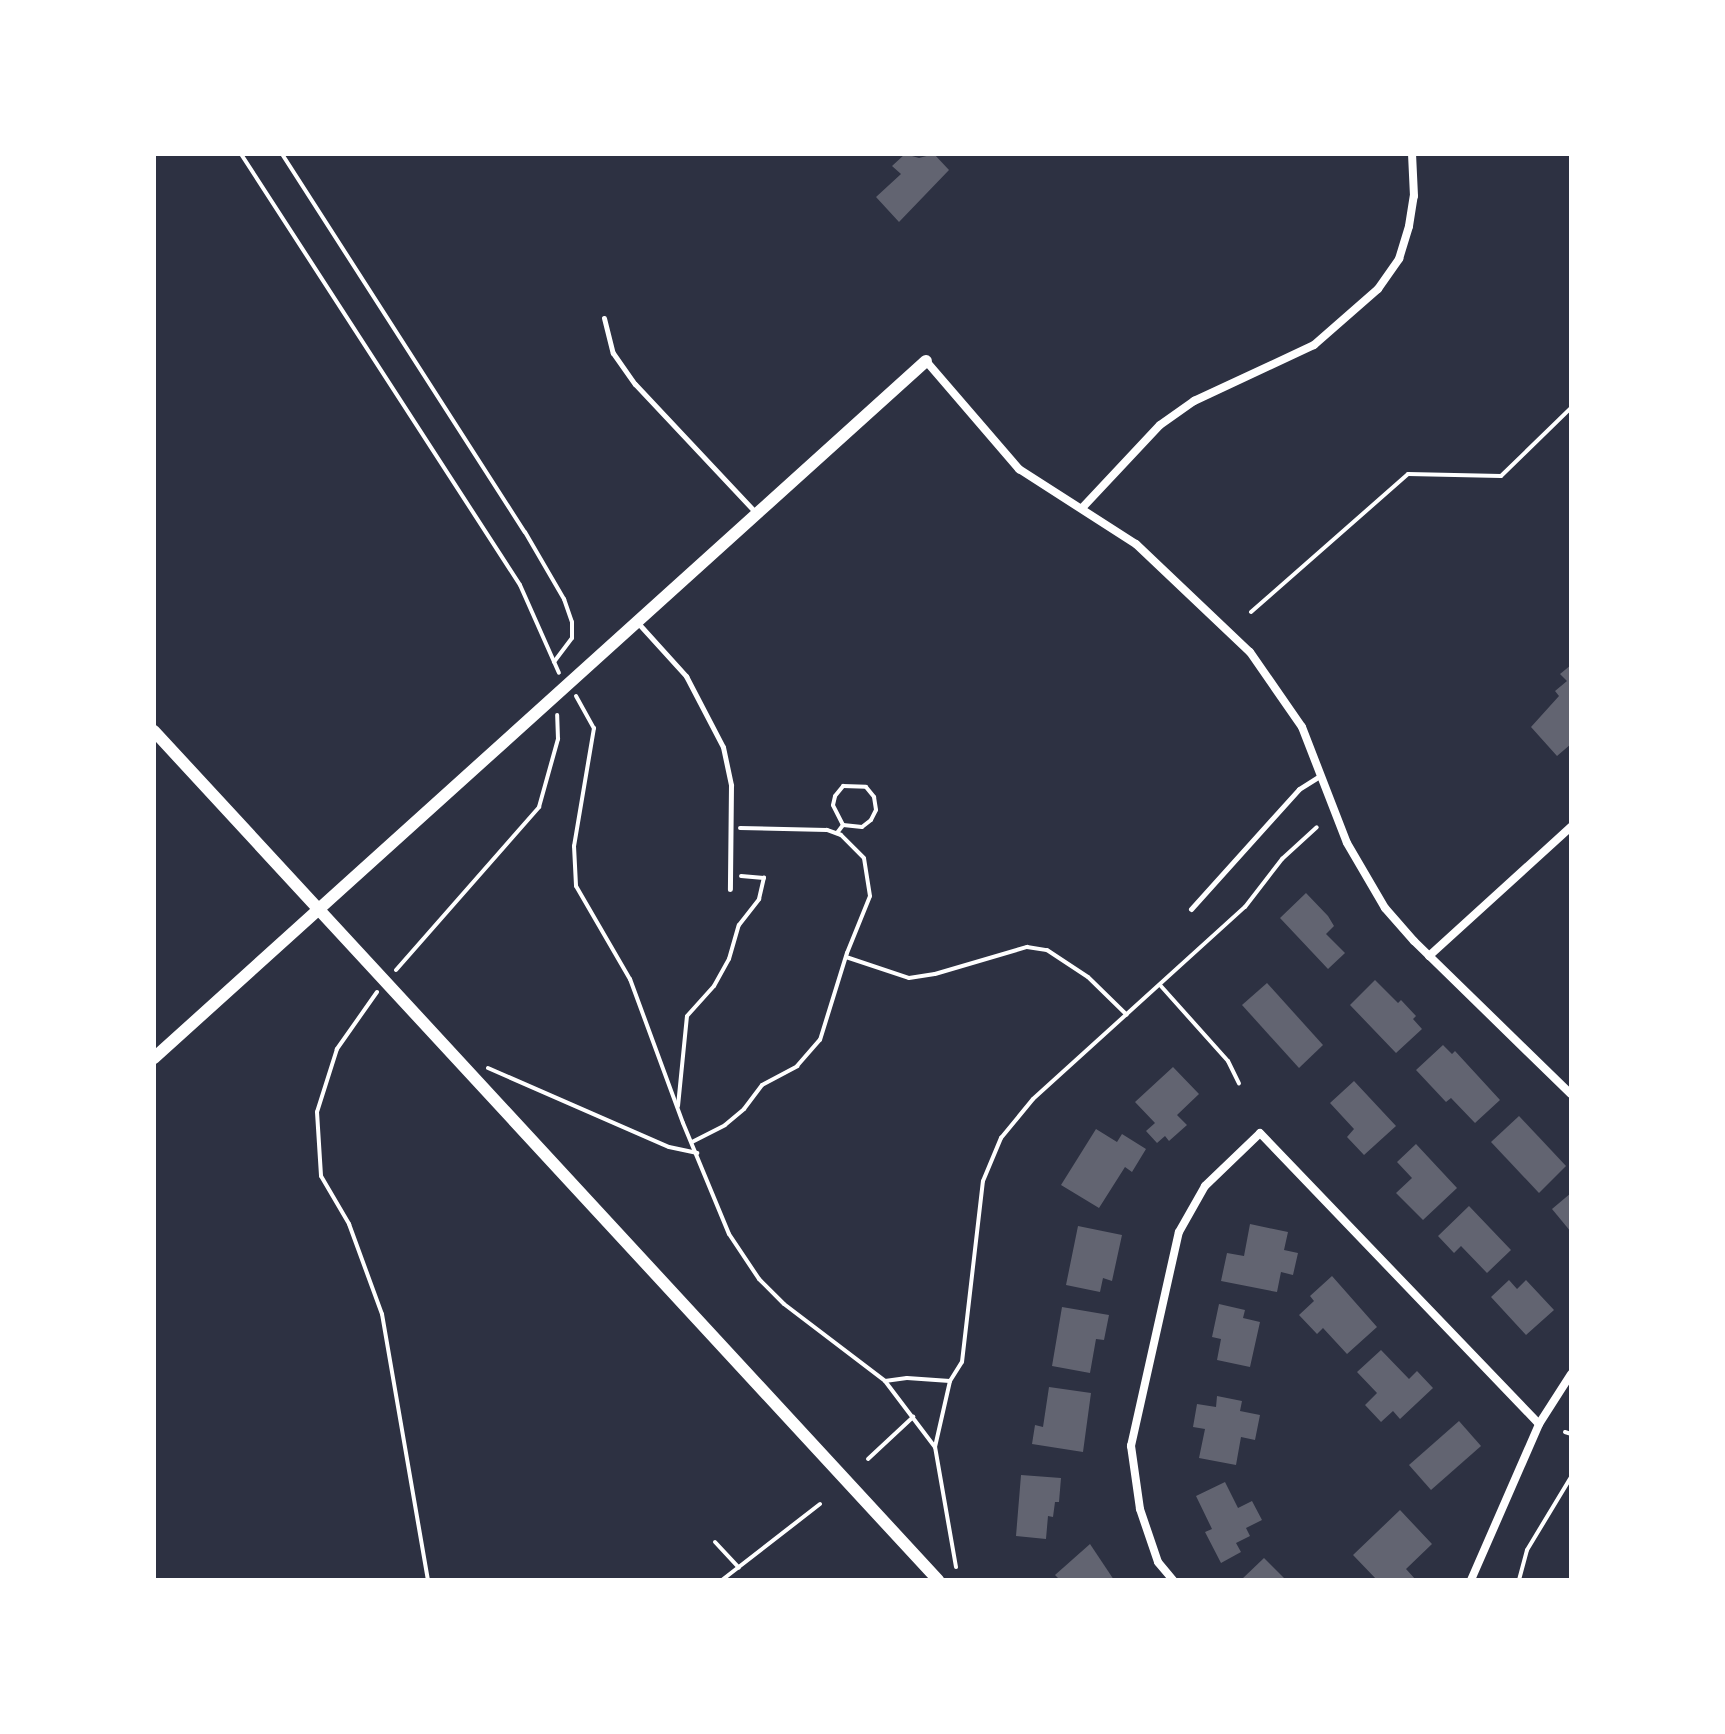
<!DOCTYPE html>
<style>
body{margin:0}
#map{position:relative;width:1725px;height:1734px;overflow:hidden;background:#2d3142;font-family:Manrope,sans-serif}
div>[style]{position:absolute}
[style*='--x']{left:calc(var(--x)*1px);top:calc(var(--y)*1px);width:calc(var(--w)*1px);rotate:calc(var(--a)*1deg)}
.building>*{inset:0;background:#626471}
.path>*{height:4px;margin:-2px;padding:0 2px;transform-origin:2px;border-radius:2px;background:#fff}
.service>*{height:5px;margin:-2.5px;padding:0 2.5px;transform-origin:2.5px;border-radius:2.5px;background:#fff}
.minor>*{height:8px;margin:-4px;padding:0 4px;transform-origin:4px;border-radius:4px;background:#fff}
.tertiary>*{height:12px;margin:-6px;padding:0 6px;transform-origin:6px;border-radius:6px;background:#fff}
span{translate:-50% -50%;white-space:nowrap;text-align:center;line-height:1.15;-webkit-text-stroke:6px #fff;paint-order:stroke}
.frame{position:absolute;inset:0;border:156px solid #fff;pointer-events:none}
</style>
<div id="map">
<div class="building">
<div style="clip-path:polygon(905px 154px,919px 158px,934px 154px,949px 170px,899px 222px,876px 197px,901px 174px,892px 166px)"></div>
<div style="clip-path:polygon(1571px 665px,1571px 744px,1557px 756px,1531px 727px,1559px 696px,1555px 691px,1567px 681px,1560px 674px)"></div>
<div style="clip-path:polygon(1306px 893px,1328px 916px,1334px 926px,1326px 934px,1345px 953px,1328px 969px,1280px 918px)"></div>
<div style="clip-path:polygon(1375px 980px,1398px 1003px,1401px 1000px,1416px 1016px,1413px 1019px,1422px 1029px,1396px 1053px,1350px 1005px)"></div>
<div style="clip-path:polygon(1267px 983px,1323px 1045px,1299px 1068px,1242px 1005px)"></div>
<div style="clip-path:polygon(1443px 1045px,1452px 1054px,1455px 1051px,1500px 1100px,1475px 1123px,1451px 1098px,1446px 1102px,1416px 1070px)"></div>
<div style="clip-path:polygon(1173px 1067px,1199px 1094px,1177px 1115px,1187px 1125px,1169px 1141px,1165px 1136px,1157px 1143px,1146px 1131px,1155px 1123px,1135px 1102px)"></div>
<div style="clip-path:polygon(1354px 1081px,1396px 1126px,1364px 1155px,1347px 1137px,1354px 1129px,1330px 1103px)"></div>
<div style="clip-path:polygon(1519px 1116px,1566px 1166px,1539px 1193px,1491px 1142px)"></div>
<div style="clip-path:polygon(1096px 1129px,1117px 1142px,1122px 1134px,1146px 1149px,1132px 1172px,1125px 1167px,1099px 1208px,1061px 1185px)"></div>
<div style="clip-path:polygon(1416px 1144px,1457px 1188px,1423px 1220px,1396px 1193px,1412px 1178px,1397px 1162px)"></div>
<div style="clip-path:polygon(1571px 1193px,1571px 1232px,1552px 1209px)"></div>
<div style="clip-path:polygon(1469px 1206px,1511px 1250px,1487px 1273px,1461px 1246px,1454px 1253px,1438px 1236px)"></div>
<div style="clip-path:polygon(1250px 1224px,1288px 1232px,1284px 1250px,1298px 1253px,1293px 1275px,1281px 1272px,1277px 1292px,1221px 1281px,1227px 1253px,1244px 1256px)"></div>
<div style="clip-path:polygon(1078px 1226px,1122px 1235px,1112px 1281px,1103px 1278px,1100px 1292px,1066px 1285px)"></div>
<div style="clip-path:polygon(1332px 1276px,1377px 1327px,1347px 1354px,1323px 1328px,1317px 1334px,1299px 1315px,1314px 1301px,1310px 1296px)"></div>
<div style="clip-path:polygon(1509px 1280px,1517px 1289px,1526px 1280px,1554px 1310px,1526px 1335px,1491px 1297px)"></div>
<div style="clip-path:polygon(1219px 1304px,1245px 1310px,1243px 1318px,1260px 1322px,1250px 1367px,1217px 1360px,1221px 1339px,1212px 1337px)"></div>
<div style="clip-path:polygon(1062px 1307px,1109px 1315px,1104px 1340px,1096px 1339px,1090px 1373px,1052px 1366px)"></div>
<div style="clip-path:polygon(1381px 1350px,1409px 1379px,1417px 1371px,1433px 1388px,1400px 1419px,1393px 1411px,1381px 1422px,1365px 1405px,1377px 1393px,1357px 1372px)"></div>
<div style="clip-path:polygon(1049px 1387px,1091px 1393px,1083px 1452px,1032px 1444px,1035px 1425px,1043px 1427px)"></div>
<div style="clip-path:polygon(1217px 1396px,1242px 1401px,1240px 1411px,1260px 1415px,1255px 1440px,1241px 1437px,1236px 1465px,1199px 1458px,1205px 1429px,1193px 1427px,1197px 1404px,1216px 1407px)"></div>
<div style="clip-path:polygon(1459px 1421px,1481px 1446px,1431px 1490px,1409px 1465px)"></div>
<div style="clip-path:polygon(1021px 1475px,1061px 1478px,1059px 1502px,1055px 1502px,1053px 1517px,1048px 1516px,1046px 1539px,1016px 1536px)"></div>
<div style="clip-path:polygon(1225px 1482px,1238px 1508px,1252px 1501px,1262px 1520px,1246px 1528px,1250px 1536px,1236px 1543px,1241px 1552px,1221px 1563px,1205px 1532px,1212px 1529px,1196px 1496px)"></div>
<div style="clip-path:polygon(1400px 1510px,1432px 1544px,1406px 1569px,1416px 1580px,1377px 1580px,1353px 1555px)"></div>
<div style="clip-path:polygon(1090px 1544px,1114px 1580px,1060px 1580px,1055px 1575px)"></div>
<div style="clip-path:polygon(1264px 1558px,1286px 1580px,1241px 1580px)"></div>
</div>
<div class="path">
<div style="--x:241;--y:154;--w:513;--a:57.08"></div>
<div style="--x:520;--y:585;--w:96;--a:66.1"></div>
<div style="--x:282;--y:154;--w:449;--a:57.3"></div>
<div style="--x:525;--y:532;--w:78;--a:59.8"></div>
<div style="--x:564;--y:599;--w:24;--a:71"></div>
<div style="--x:572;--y:622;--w:16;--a:90"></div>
<div style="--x:572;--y:638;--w:30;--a:127"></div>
<div style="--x:1251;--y:612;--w:209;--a:-41.3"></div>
<div style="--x:1408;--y:474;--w:93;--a:1.2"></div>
<div style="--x:1501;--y:476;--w:98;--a:-44.2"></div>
<div style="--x:576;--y:696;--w:37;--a:61"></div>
<div style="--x:594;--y:728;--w:120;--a:99.6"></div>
<div style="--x:574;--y:846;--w:40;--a:87.1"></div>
<div style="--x:576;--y:886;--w:108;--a:59.9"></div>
<div style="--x:630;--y:979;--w:153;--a:69.8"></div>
<div style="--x:683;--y:1123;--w:120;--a:67.5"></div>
<div style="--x:729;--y:1234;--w:54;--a:56.3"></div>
<div style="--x:759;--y:1279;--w:35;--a:45"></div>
<div style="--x:784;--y:1304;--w:127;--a:37.3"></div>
<div style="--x:885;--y:1381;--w:83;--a:52.9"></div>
<div style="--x:837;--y:833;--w:10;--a:-53"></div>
<div style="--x:843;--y:825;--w:22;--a:-117"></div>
<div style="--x:833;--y:805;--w:9;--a:-77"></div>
<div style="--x:835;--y:796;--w:13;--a:-51"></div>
<div style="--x:843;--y:786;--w:23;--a:2"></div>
<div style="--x:866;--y:787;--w:13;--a:51"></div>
<div style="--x:874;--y:797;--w:13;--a:81"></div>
<div style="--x:876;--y:810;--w:11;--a:117"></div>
<div style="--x:871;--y:820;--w:11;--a:142"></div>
<div style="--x:862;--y:827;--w:19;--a:-174"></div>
<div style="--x:846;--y:957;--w:66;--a:18.4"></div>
<div style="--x:909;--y:978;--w:26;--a:-9"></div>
<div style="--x:935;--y:974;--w:96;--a:-16.4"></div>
<div style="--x:1027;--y:947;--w:20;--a:9"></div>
<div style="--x:1047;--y:950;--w:49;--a:33.4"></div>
<div style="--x:1088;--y:977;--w:54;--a:44.3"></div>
<div style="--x:396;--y:970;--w:217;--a:-48.7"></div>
<div style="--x:539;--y:807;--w:71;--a:-74.4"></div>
<div style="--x:558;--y:739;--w:24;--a:-92"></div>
<div style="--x:1160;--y:985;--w:102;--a:48.2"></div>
<div style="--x:1228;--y:1061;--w:25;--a:64"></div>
<div style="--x:377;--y:992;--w:70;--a:125.1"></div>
<div style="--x:337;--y:1049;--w:66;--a:107.6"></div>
<div style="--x:317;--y:1112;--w:64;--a:86.4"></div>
<div style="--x:321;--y:1176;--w:56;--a:59.7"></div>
<div style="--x:349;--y:1224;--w:96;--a:69.9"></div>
<div style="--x:382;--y:1314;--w:270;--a:80.2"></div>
<div style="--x:488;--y:1068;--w:197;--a:23.6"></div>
<div style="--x:669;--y:1147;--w:29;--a:12"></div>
<div style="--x:678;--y:1106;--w:90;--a:-84.3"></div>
<div style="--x:687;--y:1016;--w:40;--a:-48"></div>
<div style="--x:714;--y:986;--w:31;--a:-61"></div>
<div style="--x:729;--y:959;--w:35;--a:-74"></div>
<div style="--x:739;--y:925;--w:33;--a:-52"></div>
<div style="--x:759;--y:899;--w:22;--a:-77"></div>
<div style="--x:764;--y:878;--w:23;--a:-175"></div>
<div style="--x:692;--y:1142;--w:37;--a:-27"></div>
<div style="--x:725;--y:1125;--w:25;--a:-40"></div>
<div style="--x:744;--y:1109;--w:30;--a:-53"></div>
<div style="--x:762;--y:1085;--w:40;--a:-28"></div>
<div style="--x:797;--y:1066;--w:35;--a:-49"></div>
<div style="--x:820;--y:1040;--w:91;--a:-72.8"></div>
<div style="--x:847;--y:953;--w:61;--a:-68"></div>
<div style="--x:870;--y:896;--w:38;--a:-99"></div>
<div style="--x:864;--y:858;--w:33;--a:-135"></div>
<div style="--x:841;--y:835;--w:15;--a:-160"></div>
<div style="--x:827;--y:830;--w:87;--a:-178.7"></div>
<div style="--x:885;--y:1381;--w:22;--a:-8"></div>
<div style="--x:907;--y:1378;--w:43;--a:4"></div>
<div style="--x:1565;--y:1432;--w:6;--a:18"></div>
<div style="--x:868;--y:1459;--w:62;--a:-43"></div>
<div style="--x:715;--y:1542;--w:35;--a:47"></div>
<div style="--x:956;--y:1567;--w:122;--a:-99.9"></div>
<div style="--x:935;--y:1447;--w:68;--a:-77.2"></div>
<div style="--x:950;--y:1381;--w:22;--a:-58"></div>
<div style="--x:962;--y:1362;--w:182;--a:-83.4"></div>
<div style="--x:983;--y:1181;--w:47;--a:-67.3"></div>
<div style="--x:1001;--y:1138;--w:50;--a:-50.6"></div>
<div style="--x:1033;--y:1099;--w:286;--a:-42.2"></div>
<div style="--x:1245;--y:907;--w:61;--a:-52.4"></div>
<div style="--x:1282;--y:859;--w:47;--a:-42.4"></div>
<div style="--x:722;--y:1580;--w:124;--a:-37.8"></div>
<div style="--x:1519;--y:1580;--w:31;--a:-75"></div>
<div style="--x:1527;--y:1550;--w:85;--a:-58.9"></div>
</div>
<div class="service">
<div style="--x:604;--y:318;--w:36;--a:76"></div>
<div style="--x:613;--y:353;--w:38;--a:55"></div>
<div style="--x:635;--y:384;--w:177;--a:46.8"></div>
<div style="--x:638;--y:623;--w:72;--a:47.8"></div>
<div style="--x:686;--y:676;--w:80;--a:62.5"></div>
<div style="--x:723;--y:747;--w:39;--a:78"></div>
<div style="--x:731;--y:785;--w:104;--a:90.6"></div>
<div style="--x:1191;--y:909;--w:161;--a:-48"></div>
<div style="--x:1299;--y:789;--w:26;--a:-32"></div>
</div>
<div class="minor">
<div style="--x:926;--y:361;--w:143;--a:49.3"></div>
<div style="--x:1019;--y:469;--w:139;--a:32.7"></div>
<div style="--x:1136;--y:544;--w:157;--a:43.5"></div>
<div style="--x:1250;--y:652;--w:91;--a:55.3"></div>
<div style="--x:1302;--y:727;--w:124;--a:68.8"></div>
<div style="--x:1347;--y:843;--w:75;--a:59.7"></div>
<div style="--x:1385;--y:908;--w:44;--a:48.7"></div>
<div style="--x:1414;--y:941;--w:219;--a:44.3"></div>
<div style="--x:1083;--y:507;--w:112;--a:-46.8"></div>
<div style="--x:1160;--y:425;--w:42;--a:-35.2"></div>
<div style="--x:1194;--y:401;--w:132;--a:-25"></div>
<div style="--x:1314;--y:345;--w:85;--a:-41.2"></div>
<div style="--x:1378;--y:289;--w:37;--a:-55"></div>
<div style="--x:1399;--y:259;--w:34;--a:-73"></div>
<div style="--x:1409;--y:226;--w:30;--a:-81"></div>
<div style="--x:1414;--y:196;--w:42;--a:-92.7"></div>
<div style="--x:1429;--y:956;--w:192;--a:-42.3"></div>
<div style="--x:1173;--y:1580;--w:23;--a:-130"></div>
<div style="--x:1158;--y:1562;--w:56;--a:-108.8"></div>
<div style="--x:1140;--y:1509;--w:64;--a:-98.1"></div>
<div style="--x:1131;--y:1446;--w:219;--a:-77.4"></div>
<div style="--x:1179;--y:1232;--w:53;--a:-60.5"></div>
<div style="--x:1205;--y:1186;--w:76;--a:-43.9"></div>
<div style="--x:1260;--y:1133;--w:403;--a:46.2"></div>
<div style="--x:1471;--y:1580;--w:170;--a:-66.4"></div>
<div style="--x:1539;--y:1424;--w:59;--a:-57.4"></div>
</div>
<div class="tertiary">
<div style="--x:154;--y:731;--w:1156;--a:47.28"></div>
<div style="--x:154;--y:1058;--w:1040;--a:-42.08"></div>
</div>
<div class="frame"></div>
</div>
